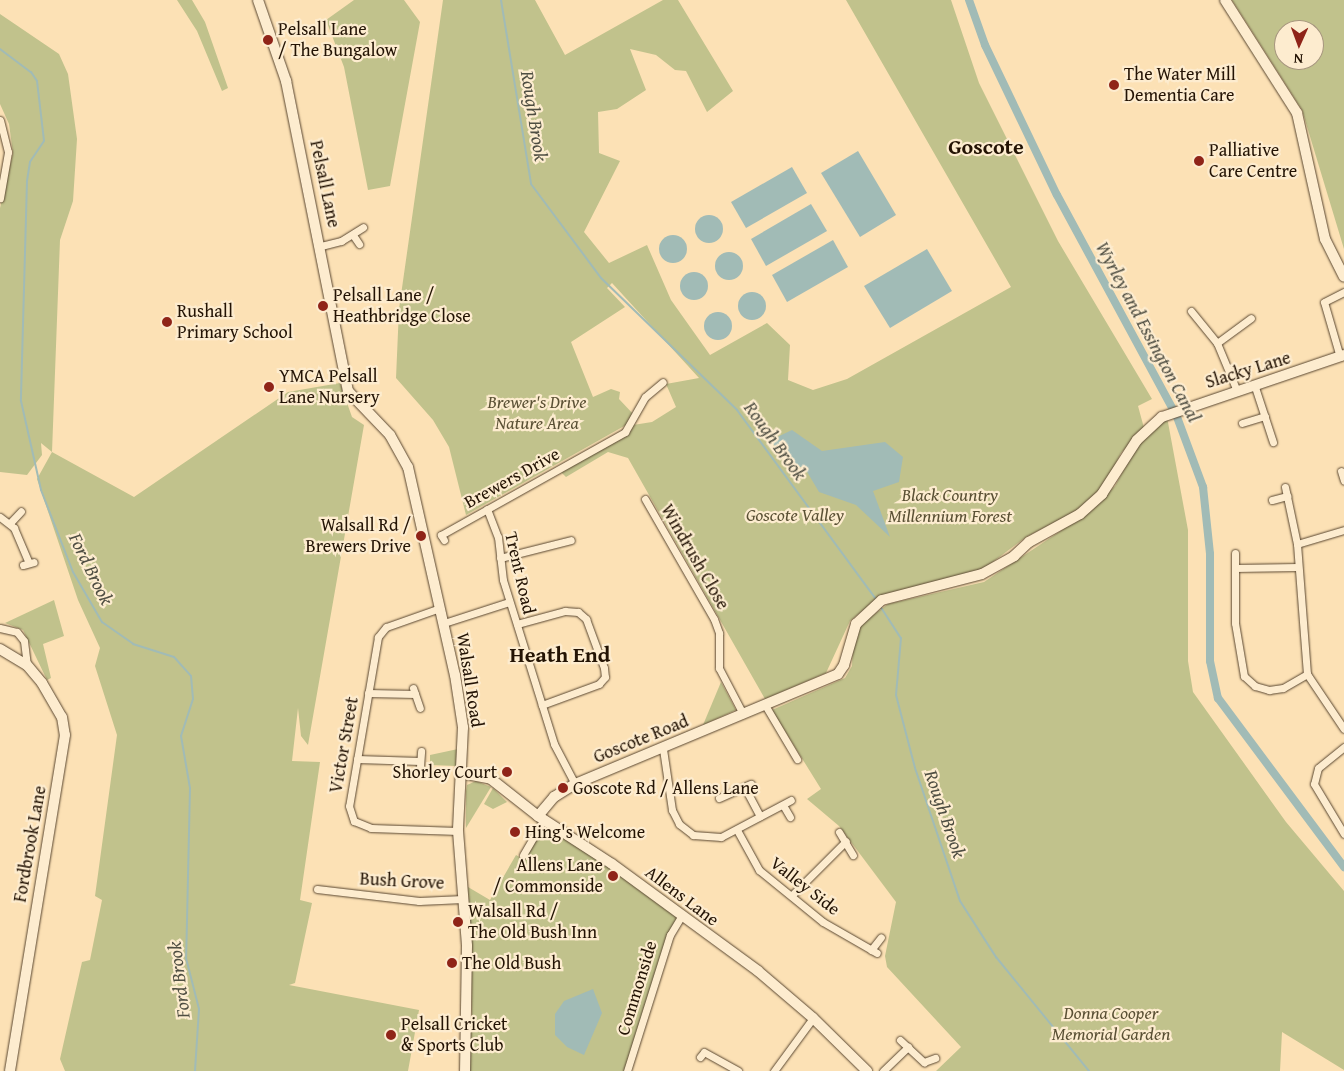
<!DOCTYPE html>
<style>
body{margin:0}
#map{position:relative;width:1344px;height:1071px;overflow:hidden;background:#fce1b5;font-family:"Gentium Book Plus",serif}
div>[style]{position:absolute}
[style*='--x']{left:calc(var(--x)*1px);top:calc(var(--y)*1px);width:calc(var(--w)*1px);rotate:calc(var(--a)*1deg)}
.green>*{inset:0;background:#c1c28c}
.water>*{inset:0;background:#a1bbb6}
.round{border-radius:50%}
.stream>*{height:2px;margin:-1px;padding:0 1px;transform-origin:1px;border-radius:1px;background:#a1bbb6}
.canal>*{height:8px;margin:-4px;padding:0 4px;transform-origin:4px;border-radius:4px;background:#a1bbb6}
.roads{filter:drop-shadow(0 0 1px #594630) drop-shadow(0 0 1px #594630)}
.street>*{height:7px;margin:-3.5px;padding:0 3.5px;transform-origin:3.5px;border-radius:3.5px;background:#fdeccf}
.secondary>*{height:10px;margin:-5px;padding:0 5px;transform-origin:5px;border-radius:5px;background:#fdeccf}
.dots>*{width:14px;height:14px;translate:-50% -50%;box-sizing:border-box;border:2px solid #fdeccf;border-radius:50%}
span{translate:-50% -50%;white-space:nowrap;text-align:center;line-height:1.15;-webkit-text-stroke:4.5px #fdeccf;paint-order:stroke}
.poi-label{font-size:18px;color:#231304}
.left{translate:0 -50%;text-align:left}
.right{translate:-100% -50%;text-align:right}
.street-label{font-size:18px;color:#231304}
.park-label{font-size:18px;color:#5a5034;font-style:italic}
.water-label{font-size:19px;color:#4f4e42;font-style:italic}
.district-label{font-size:22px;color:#231304;font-weight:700}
.north{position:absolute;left:1274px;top:20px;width:50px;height:50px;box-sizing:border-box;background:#fdeccf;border:1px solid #a6957e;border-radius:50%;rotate:182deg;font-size:14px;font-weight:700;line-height:20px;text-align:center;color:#231304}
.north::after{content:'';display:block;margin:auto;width:18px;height:22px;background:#8f2418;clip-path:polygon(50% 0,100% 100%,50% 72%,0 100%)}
</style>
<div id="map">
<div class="green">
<div style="clip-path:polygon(177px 0,192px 0,205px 22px,228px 88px,222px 91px,197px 31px)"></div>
<div style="clip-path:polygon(354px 0,404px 0,420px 22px,390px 186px,368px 190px,344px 67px,326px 20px)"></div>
<div style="clip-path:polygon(443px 0,535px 0,565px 55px,663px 0,678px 0,733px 91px,707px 112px,686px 71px,675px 70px,656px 55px,630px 49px,646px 90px,617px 109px,598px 112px,599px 153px,620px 161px,584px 232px,609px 263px,647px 245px,671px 300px,710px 355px,767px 323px,790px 345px,788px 380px,813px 390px,847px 379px,1011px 287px,846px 0,951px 0,979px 83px,1058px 241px,1152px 399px,1138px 406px,1144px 428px,1121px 453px,1106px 483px,1080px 509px,1026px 537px,982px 570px,882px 595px,850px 621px,826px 673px,765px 699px,628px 458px,608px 452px,566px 477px,561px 472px,633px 425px,652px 422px,676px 407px,666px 384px,699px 378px,612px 283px,607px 288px,625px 307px,571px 342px,593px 397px,611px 389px,620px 392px,619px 399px,635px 416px,626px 425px,466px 515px,449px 447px,433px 420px,396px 378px,399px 309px)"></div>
<div style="clip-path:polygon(evenodd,1232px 0,1344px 0,1344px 249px,1302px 110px,1232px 0,1284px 30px,1314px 30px,1314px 60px,1284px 60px,1284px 30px)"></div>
<div style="clip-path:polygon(0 14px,59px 54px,68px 74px,77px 139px,73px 201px,60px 240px,52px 452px,134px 497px,288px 392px,340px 383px,352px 417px,364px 425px,308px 745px,301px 736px,298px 708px,292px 761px,320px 762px,300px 900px,312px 903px,295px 983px,289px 985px,419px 1010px,408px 1071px,65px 1071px,60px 1059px,82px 962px,90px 960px,102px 900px,95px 896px,117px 735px,95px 666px,100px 648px,78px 600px,37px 479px,52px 452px,41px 443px,42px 455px,27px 475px,0 472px,0 208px,13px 153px,9px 124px,0 104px)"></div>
<div style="clip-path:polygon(1167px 417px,1188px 530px,1188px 661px,1193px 692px,1286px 822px,1344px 891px,1344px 1070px,1282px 1032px,1280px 1071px,936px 1071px,961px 1047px,887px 967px,885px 956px,896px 902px,839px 826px,807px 799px,821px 789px,772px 710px,845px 678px,852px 666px,853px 645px,860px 625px,888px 604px,984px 582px,1083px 516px,1115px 486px,1140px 440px)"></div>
<div style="clip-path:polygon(54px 600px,64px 636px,43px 644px,51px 678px,47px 680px,23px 630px,5px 623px)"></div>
<div style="clip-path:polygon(721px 682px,736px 710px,703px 725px)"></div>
<div style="clip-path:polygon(458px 749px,456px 766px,430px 765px,430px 755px)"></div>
<div style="clip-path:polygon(476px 781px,491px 787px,466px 828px,466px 791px,467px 785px)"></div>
<div style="clip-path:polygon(493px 788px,507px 802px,493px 809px,484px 804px)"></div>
<div style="clip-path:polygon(545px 824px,681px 917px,670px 931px,627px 1071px,466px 1071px,472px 1016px,468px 887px,490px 900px,516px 855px,523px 859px)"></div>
</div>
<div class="water">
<div style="clip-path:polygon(858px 151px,896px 215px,860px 237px,821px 173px)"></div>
<div style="clip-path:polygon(792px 167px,807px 193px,746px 228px,731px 202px)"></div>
<div style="clip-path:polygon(811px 204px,827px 231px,766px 266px,751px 239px)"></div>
<div class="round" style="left:695px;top:215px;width:28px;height:28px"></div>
<div class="round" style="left:659px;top:235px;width:28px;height:28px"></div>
<div style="clip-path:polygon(833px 240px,848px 267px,787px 302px,772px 275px)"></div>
<div style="clip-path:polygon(927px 249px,952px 291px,890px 328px,864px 286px)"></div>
<div class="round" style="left:715px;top:252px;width:28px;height:28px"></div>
<div class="round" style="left:680px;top:272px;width:28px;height:28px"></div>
<div class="round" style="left:738px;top:292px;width:28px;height:28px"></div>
<div class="round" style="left:704px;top:312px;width:28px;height:28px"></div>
<div style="clip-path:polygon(792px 430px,822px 451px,885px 442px,903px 457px,899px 482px,873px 491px,890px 537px,856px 505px,819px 492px,806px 470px,780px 456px,771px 440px)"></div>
<div style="clip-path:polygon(593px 989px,602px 1013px,584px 1055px,567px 1047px,555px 1035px,555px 1014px,564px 1001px)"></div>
</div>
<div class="stream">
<div style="--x:501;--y:0;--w:186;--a:80.7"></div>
<div style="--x:531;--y:184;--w:117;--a:53.3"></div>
<div style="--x:601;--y:278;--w:190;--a:44.1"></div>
<div style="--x:737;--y:410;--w:235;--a:53.7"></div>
<div style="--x:0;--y:49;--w:39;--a:37"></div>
<div style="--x:31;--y:72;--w:11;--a:56"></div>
<div style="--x:37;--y:81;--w:60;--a:83.3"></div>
<div style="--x:44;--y:141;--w:25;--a:124"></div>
<div style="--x:30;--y:162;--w:19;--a:99"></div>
<div style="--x:27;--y:181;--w:220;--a:91.6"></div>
<div style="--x:21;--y:401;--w:91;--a:77.3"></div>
<div style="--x:41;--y:490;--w:88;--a:68.7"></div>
<div style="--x:73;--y:572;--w:58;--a:59.9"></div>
<div style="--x:102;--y:622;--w:38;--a:35"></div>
<div style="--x:133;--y:644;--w:43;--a:17.6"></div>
<div style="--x:174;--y:657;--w:25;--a:48"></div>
<div style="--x:191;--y:676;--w:23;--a:85"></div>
<div style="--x:193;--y:699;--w:39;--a:108"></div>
<div style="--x:181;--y:736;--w:53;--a:80.2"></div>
<div style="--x:190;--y:788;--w:170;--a:91.3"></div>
<div style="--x:186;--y:958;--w:53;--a:75.7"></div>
<div style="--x:199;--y:1009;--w:62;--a:93.7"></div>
<div style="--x:880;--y:606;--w:38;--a:57"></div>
<div style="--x:901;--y:638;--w:57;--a:95"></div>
<div style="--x:896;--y:695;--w:75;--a:75.4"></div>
<div style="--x:915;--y:768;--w:140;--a:71.3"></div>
<div style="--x:960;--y:901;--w:67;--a:57.3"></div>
<div style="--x:996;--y:957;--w:147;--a:50.8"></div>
</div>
<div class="canal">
<div style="--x:969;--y:0;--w:48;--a:70.4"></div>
<div style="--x:985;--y:45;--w:166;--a:64.4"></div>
<div style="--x:1057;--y:195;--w:252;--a:61.6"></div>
<div style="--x:1177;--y:417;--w:75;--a:69.6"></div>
<div style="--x:1203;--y:487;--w:67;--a:84"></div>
<div style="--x:1210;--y:554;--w:107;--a:90"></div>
<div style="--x:1210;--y:661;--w:38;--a:78"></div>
<div style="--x:1218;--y:698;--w:211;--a:53.3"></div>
</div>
<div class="roads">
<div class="street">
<div style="--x:0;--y:120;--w:33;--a:76"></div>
<div style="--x:8;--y:152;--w:47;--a:99.9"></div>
<div style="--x:353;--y:235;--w:11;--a:56"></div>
<div style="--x:321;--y:246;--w:21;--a:-14"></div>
<div style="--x:341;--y:241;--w:26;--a:-32"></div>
<div style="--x:1191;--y:311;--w:41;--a:50.9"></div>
<div style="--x:1217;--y:343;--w:52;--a:67.4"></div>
<div style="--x:1217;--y:343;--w:42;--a:-36.3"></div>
<div style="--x:1340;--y:357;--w:57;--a:-106.2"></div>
<div style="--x:1324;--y:302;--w:22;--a:-27"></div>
<div style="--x:1255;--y:387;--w:58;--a:71.9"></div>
<div style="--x:1242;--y:423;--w:24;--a:-17"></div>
<div style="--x:1341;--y:471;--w:10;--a:73"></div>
<div style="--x:1285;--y:487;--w:58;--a:78.1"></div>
<div style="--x:645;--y:499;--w:138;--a:60.1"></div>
<div style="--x:714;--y:619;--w:15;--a:70"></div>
<div style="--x:719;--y:633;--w:35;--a:90"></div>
<div style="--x:719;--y:668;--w:52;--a:62.4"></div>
<div style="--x:1272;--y:500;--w:16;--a:-15"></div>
<div style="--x:487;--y:509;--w:30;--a:69"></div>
<div style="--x:498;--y:537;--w:43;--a:83.4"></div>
<div style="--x:503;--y:580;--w:172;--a:72.7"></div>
<div style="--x:554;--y:744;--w:45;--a:62.3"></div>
<div style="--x:0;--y:517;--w:18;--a:38"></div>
<div style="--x:14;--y:528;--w:38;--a:67"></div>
<div style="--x:10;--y:523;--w:16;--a:-47"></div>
<div style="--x:1344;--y:530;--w:49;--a:163.4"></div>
<div style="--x:1297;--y:544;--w:130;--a:85.6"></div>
<div style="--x:1307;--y:674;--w:66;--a:56.1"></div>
<div style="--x:444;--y:540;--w:6;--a:-121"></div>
<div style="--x:441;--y:535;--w:211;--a:-29.2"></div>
<div style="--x:625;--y:432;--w:40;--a:-60.3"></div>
<div style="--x:645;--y:397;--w:23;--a:-40"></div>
<div style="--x:1235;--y:553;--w:70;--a:90"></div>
<div style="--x:1235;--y:623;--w:54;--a:80.4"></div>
<div style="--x:1244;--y:676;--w:15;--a:42"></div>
<div style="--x:1255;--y:686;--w:15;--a:16"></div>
<div style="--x:1269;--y:690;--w:14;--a:-8"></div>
<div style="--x:1283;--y:688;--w:28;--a:-30"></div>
<div style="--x:500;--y:558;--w:73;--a:-14.2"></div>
<div style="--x:23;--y:565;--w:11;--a:-15"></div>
<div style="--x:1235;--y:568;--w:63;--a:-0.9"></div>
<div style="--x:440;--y:608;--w:57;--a:160.6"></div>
<div style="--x:386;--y:627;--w:13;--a:129"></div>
<div style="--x:378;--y:637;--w:171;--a:99.7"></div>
<div style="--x:349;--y:806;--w:16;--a:72"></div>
<div style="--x:354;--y:821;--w:18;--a:22"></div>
<div style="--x:371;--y:828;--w:87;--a:2"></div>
<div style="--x:444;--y:623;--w:68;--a:-17.9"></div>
<div style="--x:517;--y:624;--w:50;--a:-15.2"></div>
<div style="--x:565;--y:611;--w:13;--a:4"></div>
<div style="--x:578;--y:612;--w:11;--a:41"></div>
<div style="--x:586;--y:619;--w:52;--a:69.8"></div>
<div style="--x:604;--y:668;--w:9;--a:84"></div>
<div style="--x:605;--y:677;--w:9;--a:131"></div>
<div style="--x:599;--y:684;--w:61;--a:159.8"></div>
<div style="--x:0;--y:628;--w:17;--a:13"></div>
<div style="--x:17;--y:632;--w:11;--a:52"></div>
<div style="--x:24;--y:641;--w:24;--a:83"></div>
<div style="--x:413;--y:688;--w:21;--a:71"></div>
<div style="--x:368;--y:693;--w:47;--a:1.2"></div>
<div style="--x:765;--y:705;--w:63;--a:59.3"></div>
<div style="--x:1344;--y:747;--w:33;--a:141"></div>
<div style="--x:1318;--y:768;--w:16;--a:104"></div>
<div style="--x:1314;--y:784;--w:58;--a:59"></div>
<div style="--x:663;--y:749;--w:62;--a:81.6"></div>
<div style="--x:672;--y:810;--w:16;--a:63"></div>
<div style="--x:679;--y:824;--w:18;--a:38"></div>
<div style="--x:693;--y:835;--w:28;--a:4"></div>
<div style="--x:721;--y:837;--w:79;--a:-27.9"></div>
<div style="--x:357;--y:759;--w:63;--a:1.8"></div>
<div style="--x:420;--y:767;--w:16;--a:-86"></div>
<div style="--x:745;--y:788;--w:32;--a:62"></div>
<div style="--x:719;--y:798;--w:35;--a:-24"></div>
<div style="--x:783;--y:805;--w:14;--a:60"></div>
<div style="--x:737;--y:830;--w:46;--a:61.2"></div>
<div style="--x:759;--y:870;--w:82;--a:39.1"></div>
<div style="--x:823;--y:922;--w:62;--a:29.9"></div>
<div style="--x:839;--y:832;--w:27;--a:59"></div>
<div style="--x:523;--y:855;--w:42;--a:-59.7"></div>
<div style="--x:317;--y:889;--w:103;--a:6.7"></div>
<div style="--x:419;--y:901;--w:44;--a:-2.6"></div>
<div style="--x:792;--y:895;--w:76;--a:-45"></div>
<div style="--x:871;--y:950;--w:16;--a:-52"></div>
<div style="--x:900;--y:1040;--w:33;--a:43"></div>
<div style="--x:924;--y:1062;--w:12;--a:-20"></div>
<div style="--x:700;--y:1057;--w:6;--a:-51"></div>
<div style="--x:704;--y:1052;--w:39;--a:29"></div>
<div style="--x:627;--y:1071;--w:143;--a:-72.5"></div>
<div style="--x:670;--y:935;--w:21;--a:-59"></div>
<div style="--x:774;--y:1071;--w:66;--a:-53.7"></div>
<div style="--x:883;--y:1071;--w:35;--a:-44"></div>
</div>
<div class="secondary">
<div style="--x:258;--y:0;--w:86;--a:70.9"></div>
<div style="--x:286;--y:81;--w:316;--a:78.7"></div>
<div style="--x:348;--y:391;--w:61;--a:46.3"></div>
<div style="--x:390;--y:435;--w:37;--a:61"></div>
<div style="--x:408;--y:467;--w:213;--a:77.3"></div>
<div style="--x:455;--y:675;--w:53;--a:81.3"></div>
<div style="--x:463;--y:727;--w:104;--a:92.8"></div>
<div style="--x:458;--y:831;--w:115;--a:85.5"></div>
<div style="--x:467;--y:946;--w:125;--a:90.9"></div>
<div style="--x:1225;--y:0;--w:134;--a:57.5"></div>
<div style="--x:1297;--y:113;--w:129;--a:77.5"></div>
<div style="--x:1325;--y:239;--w:42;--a:63.4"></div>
<div style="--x:0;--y:649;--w:31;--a:31"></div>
<div style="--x:27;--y:665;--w:23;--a:50"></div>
<div style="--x:42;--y:683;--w:39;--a:60"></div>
<div style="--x:62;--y:717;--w:18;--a:81"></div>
<div style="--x:65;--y:735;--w:340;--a:99.3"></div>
<div style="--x:461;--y:773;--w:31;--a:11"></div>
<div style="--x:491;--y:779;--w:60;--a:38.2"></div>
<div style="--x:538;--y:816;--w:88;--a:33"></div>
<div style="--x:612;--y:864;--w:181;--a:36.2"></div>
<div style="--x:758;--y:971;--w:72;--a:40.5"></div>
<div style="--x:813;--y:1018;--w:76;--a:44.5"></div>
<div style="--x:538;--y:816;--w:25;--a:-50"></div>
<div style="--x:554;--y:797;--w:25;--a:-32"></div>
<div style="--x:575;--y:784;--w:285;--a:-22.7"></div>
<div style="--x:838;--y:674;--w:11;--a:-56"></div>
<div style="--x:844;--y:665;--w:43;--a:-73.7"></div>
<div style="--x:856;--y:624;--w:35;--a:-43"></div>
<div style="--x:882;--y:600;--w:103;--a:-14.6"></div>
<div style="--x:982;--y:574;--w:37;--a:-29"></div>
<div style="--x:1014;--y:556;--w:21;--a:-43"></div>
<div style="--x:1029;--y:542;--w:58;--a:-28.8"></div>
<div style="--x:1080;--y:514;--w:30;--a:-42"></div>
<div style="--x:1102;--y:494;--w:64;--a:-57.1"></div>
<div style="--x:1137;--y:440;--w:34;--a:-43"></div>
<div style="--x:1162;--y:417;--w:192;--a:-18.8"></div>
</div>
</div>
<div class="dots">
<div style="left:268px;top:40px;background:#8f2418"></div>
<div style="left:1114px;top:85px;background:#8f2418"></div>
<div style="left:1199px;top:161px;background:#8f2418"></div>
<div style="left:323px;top:306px;background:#8f2418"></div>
<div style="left:167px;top:322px;background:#8f2418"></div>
<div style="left:269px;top:387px;background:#8f2418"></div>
<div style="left:421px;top:536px;background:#8f2418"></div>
<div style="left:507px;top:772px;background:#8f2418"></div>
<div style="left:563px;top:788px;background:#8f2418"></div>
<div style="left:515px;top:832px;background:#8f2418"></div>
<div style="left:613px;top:876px;background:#8f2418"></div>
<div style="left:458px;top:922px;background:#8f2418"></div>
<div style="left:452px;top:963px;background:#8f2418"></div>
<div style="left:391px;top:1035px;background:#8f2418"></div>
</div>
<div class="poi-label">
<span class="left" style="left:278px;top:40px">Pelsall Lane<br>/ The Bungalow</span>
<span class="left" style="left:1124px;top:85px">The Water Mill<br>Dementia Care</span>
<span class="left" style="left:1209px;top:161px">Palliative<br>Care Centre</span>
<span class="left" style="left:333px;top:306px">Pelsall Lane /<br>Heathbridge Close</span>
<span class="left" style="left:177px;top:322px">Rushall<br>Primary School</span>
<span class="left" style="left:279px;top:387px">YMCA Pelsall<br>Lane Nursery</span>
<span class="right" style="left:411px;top:536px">Walsall Rd /<br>Brewers Drive</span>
<span class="right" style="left:497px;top:772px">Shorley Court</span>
<span class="left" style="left:573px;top:788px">Goscote Rd / Allens Lane</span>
<span class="left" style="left:525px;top:832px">Hing's Welcome</span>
<span class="right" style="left:603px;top:876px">Allens Lane<br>/ Commonside</span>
<span class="left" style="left:468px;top:922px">Walsall Rd /<br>The Old Bush Inn</span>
<span class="left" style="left:462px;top:963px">The Old Bush</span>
<span class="left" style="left:401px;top:1035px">Pelsall Cricket<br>&amp; Sports Club</span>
</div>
<div class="street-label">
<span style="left:325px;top:184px;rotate:78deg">Pelsall Lane</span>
<span style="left:1248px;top:370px;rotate:-17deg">Slacky Lane</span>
<span style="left:512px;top:478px;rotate:-29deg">Brewers Drive</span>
<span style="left:695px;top:557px;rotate:60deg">Windrush Close</span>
<span style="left:520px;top:573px;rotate:77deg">Trent Road</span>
<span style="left:470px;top:680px;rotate:81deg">Walsall Road</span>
<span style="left:641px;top:739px;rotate:-22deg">Goscote Road</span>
<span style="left:344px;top:745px;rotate:-80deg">Victor Street</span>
<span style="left:30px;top:844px;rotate:-80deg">Fordbrook Lane</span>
<span style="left:402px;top:881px;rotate:3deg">Bush Grove</span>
<span style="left:805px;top:886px;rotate:38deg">Valley Side</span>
<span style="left:682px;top:896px;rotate:37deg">Allens Lane</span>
<span style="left:637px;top:988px;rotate:-73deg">Commonside</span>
</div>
<div class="park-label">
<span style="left:537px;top:413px">Brewer's Drive<br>Nature Area</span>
<span style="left:950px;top:506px">Black Country<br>Millennium Forest</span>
<span style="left:795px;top:515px">Goscote Valley</span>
<span style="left:1111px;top:1024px">Donna Cooper<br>Memorial Garden</span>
</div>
<div class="water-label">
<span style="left:534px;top:116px;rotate:81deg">Rough Brook</span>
<span style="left:1148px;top:332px;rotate:62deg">Wyrley and Essington Canal</span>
<span style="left:775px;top:441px;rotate:54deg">Rough Brook</span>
<span style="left:91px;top:569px;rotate:64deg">Ford Brook</span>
<span style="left:945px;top:814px;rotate:71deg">Rough Brook</span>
<span style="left:179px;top:980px;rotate:-97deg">Ford Brook</span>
</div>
<div class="district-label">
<span style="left:986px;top:147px">Goscote</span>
<span style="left:560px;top:655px">Heath End</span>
</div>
<div class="north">N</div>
</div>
